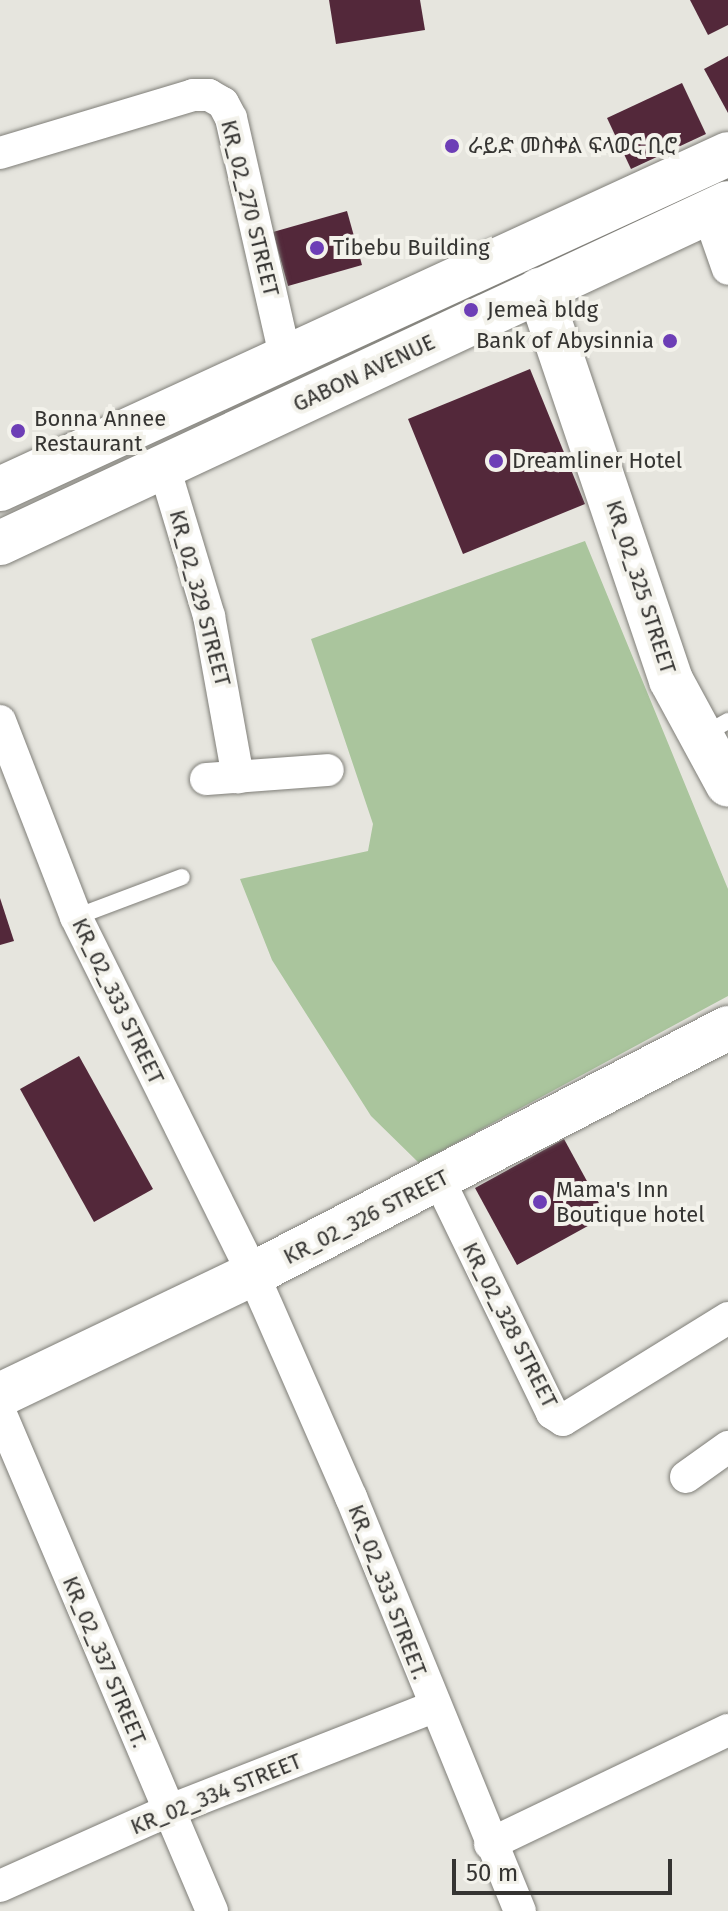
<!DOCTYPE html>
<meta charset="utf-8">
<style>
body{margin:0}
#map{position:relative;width:728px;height:1911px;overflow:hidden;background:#e6e5de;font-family:"Fira Sans","Noto Sans Ethiopic",sans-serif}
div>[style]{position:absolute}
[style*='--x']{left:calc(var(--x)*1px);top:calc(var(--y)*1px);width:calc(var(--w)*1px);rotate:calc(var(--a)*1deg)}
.green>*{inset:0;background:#aac59d}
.building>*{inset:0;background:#53283a}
.roads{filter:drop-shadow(0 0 2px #7f7e78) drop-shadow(0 0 2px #7f7e78)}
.lane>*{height:16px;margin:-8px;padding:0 8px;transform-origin:8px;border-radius:8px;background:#fff}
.street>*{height:32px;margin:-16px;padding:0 16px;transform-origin:16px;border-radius:16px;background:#fff}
.secondary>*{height:44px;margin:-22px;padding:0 22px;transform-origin:22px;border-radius:22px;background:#fff}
.primary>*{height:44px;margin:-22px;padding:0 22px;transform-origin:22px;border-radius:22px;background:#fff}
.dots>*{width:22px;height:22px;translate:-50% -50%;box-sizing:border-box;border:4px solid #f3f2eb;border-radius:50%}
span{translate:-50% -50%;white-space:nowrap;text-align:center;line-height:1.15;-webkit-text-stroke:8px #f3f2eb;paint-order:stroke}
.poi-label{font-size:22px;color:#353432}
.left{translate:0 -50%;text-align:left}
.right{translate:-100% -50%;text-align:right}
.street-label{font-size:22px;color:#353432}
.scale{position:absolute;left:452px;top:1859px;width:220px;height:36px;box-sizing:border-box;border:4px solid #353432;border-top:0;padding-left:10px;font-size:24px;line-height:28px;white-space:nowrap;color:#353432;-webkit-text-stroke:6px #f3f2eb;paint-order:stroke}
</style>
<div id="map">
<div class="green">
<div style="clip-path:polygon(585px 541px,728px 889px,728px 996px,419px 1163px,371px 1116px,272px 960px,240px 879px,368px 851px,373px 824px,311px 639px)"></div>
</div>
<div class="building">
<div style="clip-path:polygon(329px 0,420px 0,425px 30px,336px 44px)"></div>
<div style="clip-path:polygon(690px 0,728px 0,728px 25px,708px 35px)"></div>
<div style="clip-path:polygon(728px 56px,728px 113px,704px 69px)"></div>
<div style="clip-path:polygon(682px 83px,706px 134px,631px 169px,607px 118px)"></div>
<div style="clip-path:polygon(347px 211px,362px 265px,288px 286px,273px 232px)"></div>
<div style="clip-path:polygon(530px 369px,585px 504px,463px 554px,408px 419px)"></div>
<div style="clip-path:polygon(0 898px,14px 941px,0 945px)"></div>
<div style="clip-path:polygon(79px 1056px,153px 1189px,94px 1222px,20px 1089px)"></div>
<div style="clip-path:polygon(564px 1139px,606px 1216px,517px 1265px,475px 1188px)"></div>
</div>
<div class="roads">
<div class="lane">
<div style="--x:701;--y:736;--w:31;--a:-29"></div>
<div style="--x:76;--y:917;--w:113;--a:-20.7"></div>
</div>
<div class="street">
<div style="--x:0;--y:153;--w:202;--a:-16.7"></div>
<div style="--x:193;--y:95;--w:16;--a:0"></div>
<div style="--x:209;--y:95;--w:16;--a:30"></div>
<div style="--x:223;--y:103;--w:17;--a:62"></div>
<div style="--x:231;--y:118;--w:243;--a:77.2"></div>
<div style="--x:708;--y:212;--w:60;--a:70.7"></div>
<div style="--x:164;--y:467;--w:156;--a:73.2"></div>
<div style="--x:209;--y:616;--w:164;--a:79.8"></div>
<div style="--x:0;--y:721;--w:210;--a:68.8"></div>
<div style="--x:76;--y:917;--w:398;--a:63.6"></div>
<div style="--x:253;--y:1274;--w:244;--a:66.3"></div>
<div style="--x:351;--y:1497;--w:447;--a:67.8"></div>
<div style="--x:206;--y:779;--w:122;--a:-4.2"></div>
<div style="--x:439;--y:1180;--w:259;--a:64.1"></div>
<div style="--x:552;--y:1413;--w:13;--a:32"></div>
<div style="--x:563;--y:1420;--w:194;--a:-31.7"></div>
<div style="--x:0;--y:1412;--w:542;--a:66.98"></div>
<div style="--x:686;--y:1477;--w:52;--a:-35.5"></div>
<div style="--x:490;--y:1844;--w:264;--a:-25.6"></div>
<div style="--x:0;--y:1886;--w:184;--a:-24.1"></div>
<div style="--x:168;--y:1811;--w:285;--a:-21.4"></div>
</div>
<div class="secondary">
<div style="--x:539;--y:290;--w:412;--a:71.3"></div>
<div style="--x:671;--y:680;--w:119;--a:61.5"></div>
<div style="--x:0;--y:1395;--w:280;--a:-25.6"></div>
<div style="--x:253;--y:1274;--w:535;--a:-27.38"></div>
</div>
<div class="primary">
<div style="--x:0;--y:489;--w:801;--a:-24.71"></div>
<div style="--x:0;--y:543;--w:803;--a:-25.03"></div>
</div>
</div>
<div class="dots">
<div style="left:452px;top:146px;background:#6d3eb6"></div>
<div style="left:317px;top:248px;background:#6d3eb6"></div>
<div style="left:471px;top:310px;background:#6d3eb6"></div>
<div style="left:670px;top:341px;background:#6d3eb6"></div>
<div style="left:18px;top:431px;background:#6d3eb6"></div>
<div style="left:496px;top:461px;background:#6d3eb6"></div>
<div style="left:540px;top:1202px;background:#6d3eb6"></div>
</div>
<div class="poi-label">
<span class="left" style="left:468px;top:146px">ራይድ መስቀል ፍላወር ቢሮ</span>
<span class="left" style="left:333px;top:248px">Tibebu Building</span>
<span class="left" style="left:487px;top:310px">Jemeà bldg</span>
<span class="right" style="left:654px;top:341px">Bank of Abysinnia</span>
<span class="left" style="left:34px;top:431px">Bonna Annee<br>Restaurant</span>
<span class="left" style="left:512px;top:461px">Dreamliner Hotel</span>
<span class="left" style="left:556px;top:1202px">Mama's Inn<br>Boutique hotel</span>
</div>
<div class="street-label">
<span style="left:250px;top:208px;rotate:76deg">KR_02_270 STREET</span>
<span style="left:364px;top:373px;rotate:-25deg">GABON AVENUE</span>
<span style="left:641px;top:587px;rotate:72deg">KR_02_325 STREET</span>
<span style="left:200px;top:598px;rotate:75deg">KR_02_329 STREET</span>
<span style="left:118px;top:1001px;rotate:64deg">KR_02_333 STREET</span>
<span style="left:366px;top:1217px;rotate:-27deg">KR_02_326 STREET</span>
<span style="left:510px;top:1325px;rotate:63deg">KR_02_328 STREET</span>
<span style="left:388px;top:1592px;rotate:69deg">KR_02_333 STREET.</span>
<span style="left:105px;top:1662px;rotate:67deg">KR_02_337 STREET.</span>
<span style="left:216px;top:1794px;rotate:-22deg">KR_02_334 STREET</span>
</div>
<div class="scale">50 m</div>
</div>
